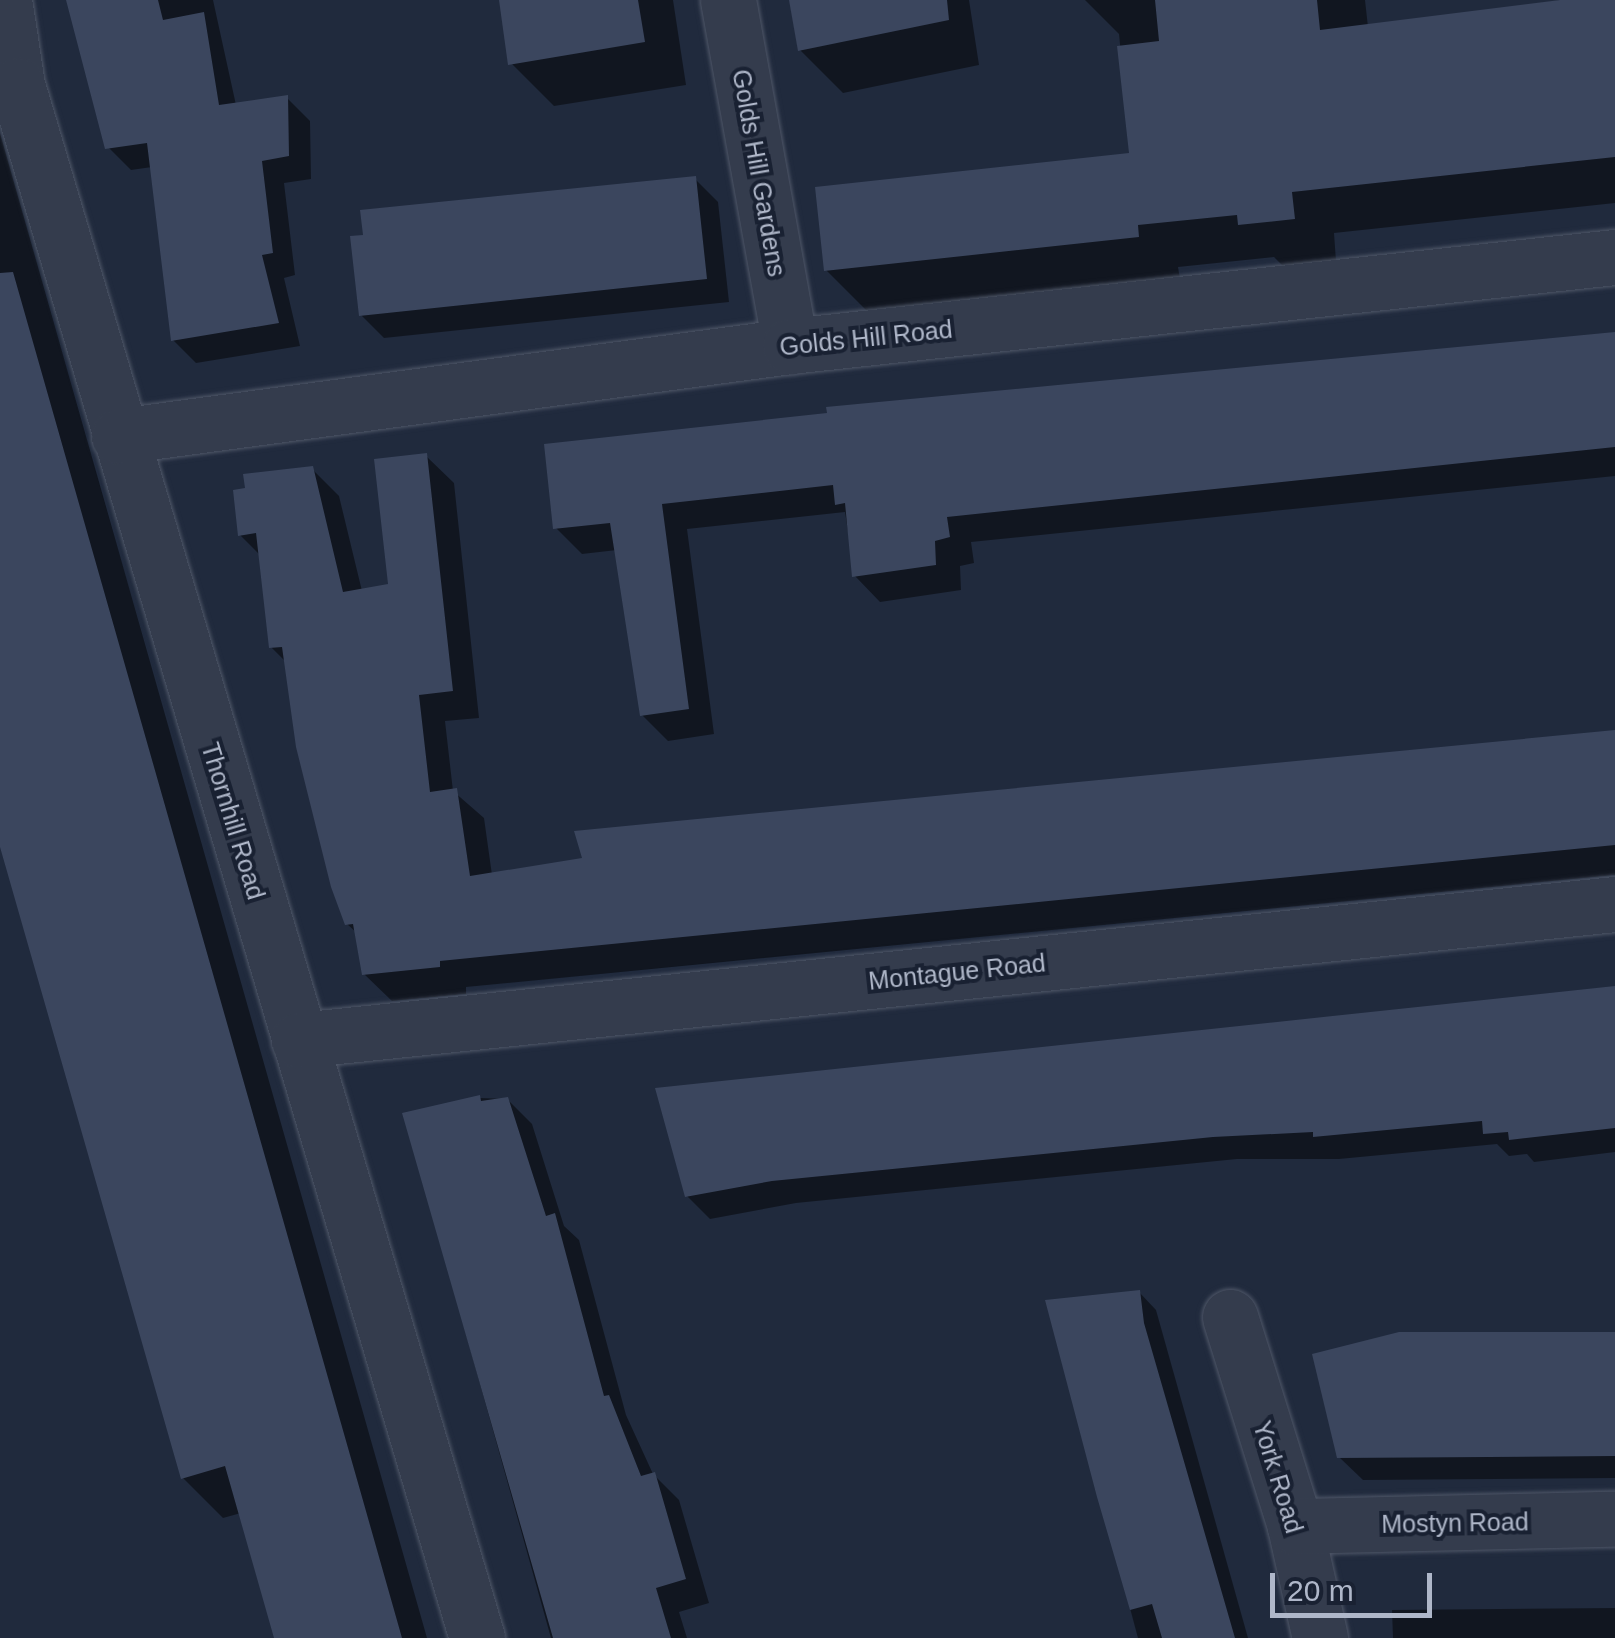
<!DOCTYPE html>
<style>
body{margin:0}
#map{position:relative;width:1615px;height:1638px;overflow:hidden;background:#202a3d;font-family:Helvetica,sans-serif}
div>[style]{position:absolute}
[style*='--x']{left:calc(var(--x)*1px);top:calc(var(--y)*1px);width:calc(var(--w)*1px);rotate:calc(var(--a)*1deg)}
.shadow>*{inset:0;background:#0007}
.building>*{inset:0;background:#3b465e}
.roads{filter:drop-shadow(0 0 2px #4f5768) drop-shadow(0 0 2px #4f5768)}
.minor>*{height:55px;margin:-27.5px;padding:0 27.5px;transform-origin:27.5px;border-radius:27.5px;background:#343c4d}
span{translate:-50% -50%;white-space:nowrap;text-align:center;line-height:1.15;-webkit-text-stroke:8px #192132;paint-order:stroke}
.street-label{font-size:25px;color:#afb7c9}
.scale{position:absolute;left:1270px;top:1573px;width:162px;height:45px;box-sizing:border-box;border:5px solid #afb7c9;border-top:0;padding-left:12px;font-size:30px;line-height:35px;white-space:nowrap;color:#afb7c9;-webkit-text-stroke:8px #192132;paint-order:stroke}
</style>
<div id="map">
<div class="shadow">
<div style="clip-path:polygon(70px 0,213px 0,236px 105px,287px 98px,310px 121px,311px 179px,284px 183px,295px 275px,284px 278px,300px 346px,196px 363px,173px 340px,152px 167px,131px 170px,108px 147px)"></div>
<div style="clip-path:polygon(502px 0,673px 0,686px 85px,554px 106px,511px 63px)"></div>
<div style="clip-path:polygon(792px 0,969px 0,979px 65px,843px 93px,800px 50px)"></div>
<div style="clip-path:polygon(1085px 0,1365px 0,1368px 27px,1563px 0,1615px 0,1615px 203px,1334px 233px,1336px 261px,1283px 266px,1274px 257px,1178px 267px,1180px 279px,868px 312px,826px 270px,1131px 156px,1119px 34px)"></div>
<div style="clip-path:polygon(0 133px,427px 1638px,276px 1638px,241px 1513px,223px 1518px,183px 1478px,0 838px)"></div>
<div style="clip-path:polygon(695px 179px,718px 202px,729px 302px,384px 338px,361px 315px)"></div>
<div style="clip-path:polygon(1615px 336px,1615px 476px,971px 542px,974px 563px,960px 566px,961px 590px,880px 602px,855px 576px,845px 512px,687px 529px,714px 734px,668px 741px,642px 715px,617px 550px,582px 554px,556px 528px,547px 446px)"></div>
<div style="clip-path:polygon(426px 456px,454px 483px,479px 718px,445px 721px,453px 791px,484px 818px,492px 875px,1615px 733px,1615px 875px,466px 987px,466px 994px,392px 1001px,364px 974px,357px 933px,347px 924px,286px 662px,271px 647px,261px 556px,240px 535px,312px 469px,339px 496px,362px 591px,391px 586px)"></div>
<div style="clip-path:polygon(1615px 988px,1615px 1152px,1534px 1162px,1527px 1154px,1509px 1156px,1497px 1144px,1339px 1159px,1237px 1159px,796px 1203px,710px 1219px,687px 1196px)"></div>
<div style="clip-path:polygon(480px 1098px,507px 1099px,532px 1124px,564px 1226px,579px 1240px,626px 1415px,653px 1474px,679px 1500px,709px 1603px,679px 1612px,687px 1638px,551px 1638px,405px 1115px)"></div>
<div style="clip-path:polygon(1139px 1292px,1156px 1310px,1248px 1638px,1138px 1638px,1048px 1302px)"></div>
<div style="clip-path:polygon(1615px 1333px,1615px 1478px,1363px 1480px,1339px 1457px)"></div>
<div style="clip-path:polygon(1615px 1608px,1615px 1638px,1393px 1638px,1392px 1610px)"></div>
</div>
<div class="building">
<div style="clip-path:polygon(66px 0,158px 0,163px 20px,204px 12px,219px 105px,288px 95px,289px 156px,262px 161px,273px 253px,262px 255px,279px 323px,171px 341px,147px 143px,105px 149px)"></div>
<div style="clip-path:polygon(499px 0,638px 0,645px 42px,508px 65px)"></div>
<div style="clip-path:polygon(789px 0,947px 0,949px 20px,798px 51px)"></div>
<div style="clip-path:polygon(1155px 0,1317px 0,1320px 30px,1560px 0,1615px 0,1615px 157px,1292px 192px,1295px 219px,1238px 225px,1237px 215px,1138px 225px,1139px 237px,824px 271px,815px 187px,1129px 153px,1117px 46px,1159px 41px)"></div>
<div style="clip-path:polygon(696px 176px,707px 279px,359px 316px,350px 236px,363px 235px,360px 210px)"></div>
<div style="clip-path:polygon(13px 272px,362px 1497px,402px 1638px,274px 1638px,225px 1466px,181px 1479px,0 847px,0 273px)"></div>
<div style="clip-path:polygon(1615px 332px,1615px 447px,947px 517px,950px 537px,935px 541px,936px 565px,852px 577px,845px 503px,835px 505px,833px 485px,662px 504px,689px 709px,640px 716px,610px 523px,553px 529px,544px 444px,827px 413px,826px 407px)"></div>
<div style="clip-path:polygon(427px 453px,453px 691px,419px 695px,430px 792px,457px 788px,470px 876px,582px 858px,574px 831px,1615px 730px,1615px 845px,440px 961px,440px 967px,362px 975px,353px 924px,345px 925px,331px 887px,296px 747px,282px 647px,269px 648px,256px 533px,238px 536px,233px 490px,245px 488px,243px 474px,313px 466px,343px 592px,388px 584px,374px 459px)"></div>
<div style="clip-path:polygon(1615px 986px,1615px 1128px,1509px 1140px,1508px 1132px,1483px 1134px,1482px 1121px,1313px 1137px,1313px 1132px,1213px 1137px,772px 1181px,685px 1197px,655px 1088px)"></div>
<div style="clip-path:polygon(480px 1095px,481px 1101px,508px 1097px,546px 1216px,555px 1213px,604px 1396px,609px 1395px,641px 1476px,655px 1472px,686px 1579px,656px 1588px,671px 1638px,553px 1638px,402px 1113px)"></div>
<div style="clip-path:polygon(1140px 1290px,1144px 1323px,1235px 1638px,1162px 1638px,1152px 1604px,1130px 1610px,1097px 1497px,1045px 1300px)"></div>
<div style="clip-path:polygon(1399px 1332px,1615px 1332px,1615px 1456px,1337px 1458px,1312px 1354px)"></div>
</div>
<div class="roads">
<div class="minor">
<div style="--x:4;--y:0;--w:86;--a:81.3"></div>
<div style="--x:17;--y:85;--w:1620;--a:73.5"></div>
<div style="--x:728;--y:0;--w:352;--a:79.8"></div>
<div style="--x:119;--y:436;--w:677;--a:-7.64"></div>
<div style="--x:790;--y:346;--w:830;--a:-6.16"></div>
<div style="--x:299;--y:1040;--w:1323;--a:-5.9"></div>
<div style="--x:1230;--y:1317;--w:219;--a:72.7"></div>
<div style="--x:1295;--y:1526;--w:115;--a:77.4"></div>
<div style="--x:1295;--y:1526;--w:320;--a:-1.3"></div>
</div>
</div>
<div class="street-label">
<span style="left:759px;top:173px;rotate:80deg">Golds Hill Gardens</span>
<span style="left:866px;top:338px;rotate:-6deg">Golds Hill Road</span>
<span style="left:233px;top:821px;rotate:73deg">Thornhill Road</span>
<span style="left:957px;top:972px;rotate:-6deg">Montague Road</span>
<span style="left:1278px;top:1477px;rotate:73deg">York Road</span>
<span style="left:1455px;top:1523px;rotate:-1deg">Mostyn Road</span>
</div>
<div class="scale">20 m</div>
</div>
